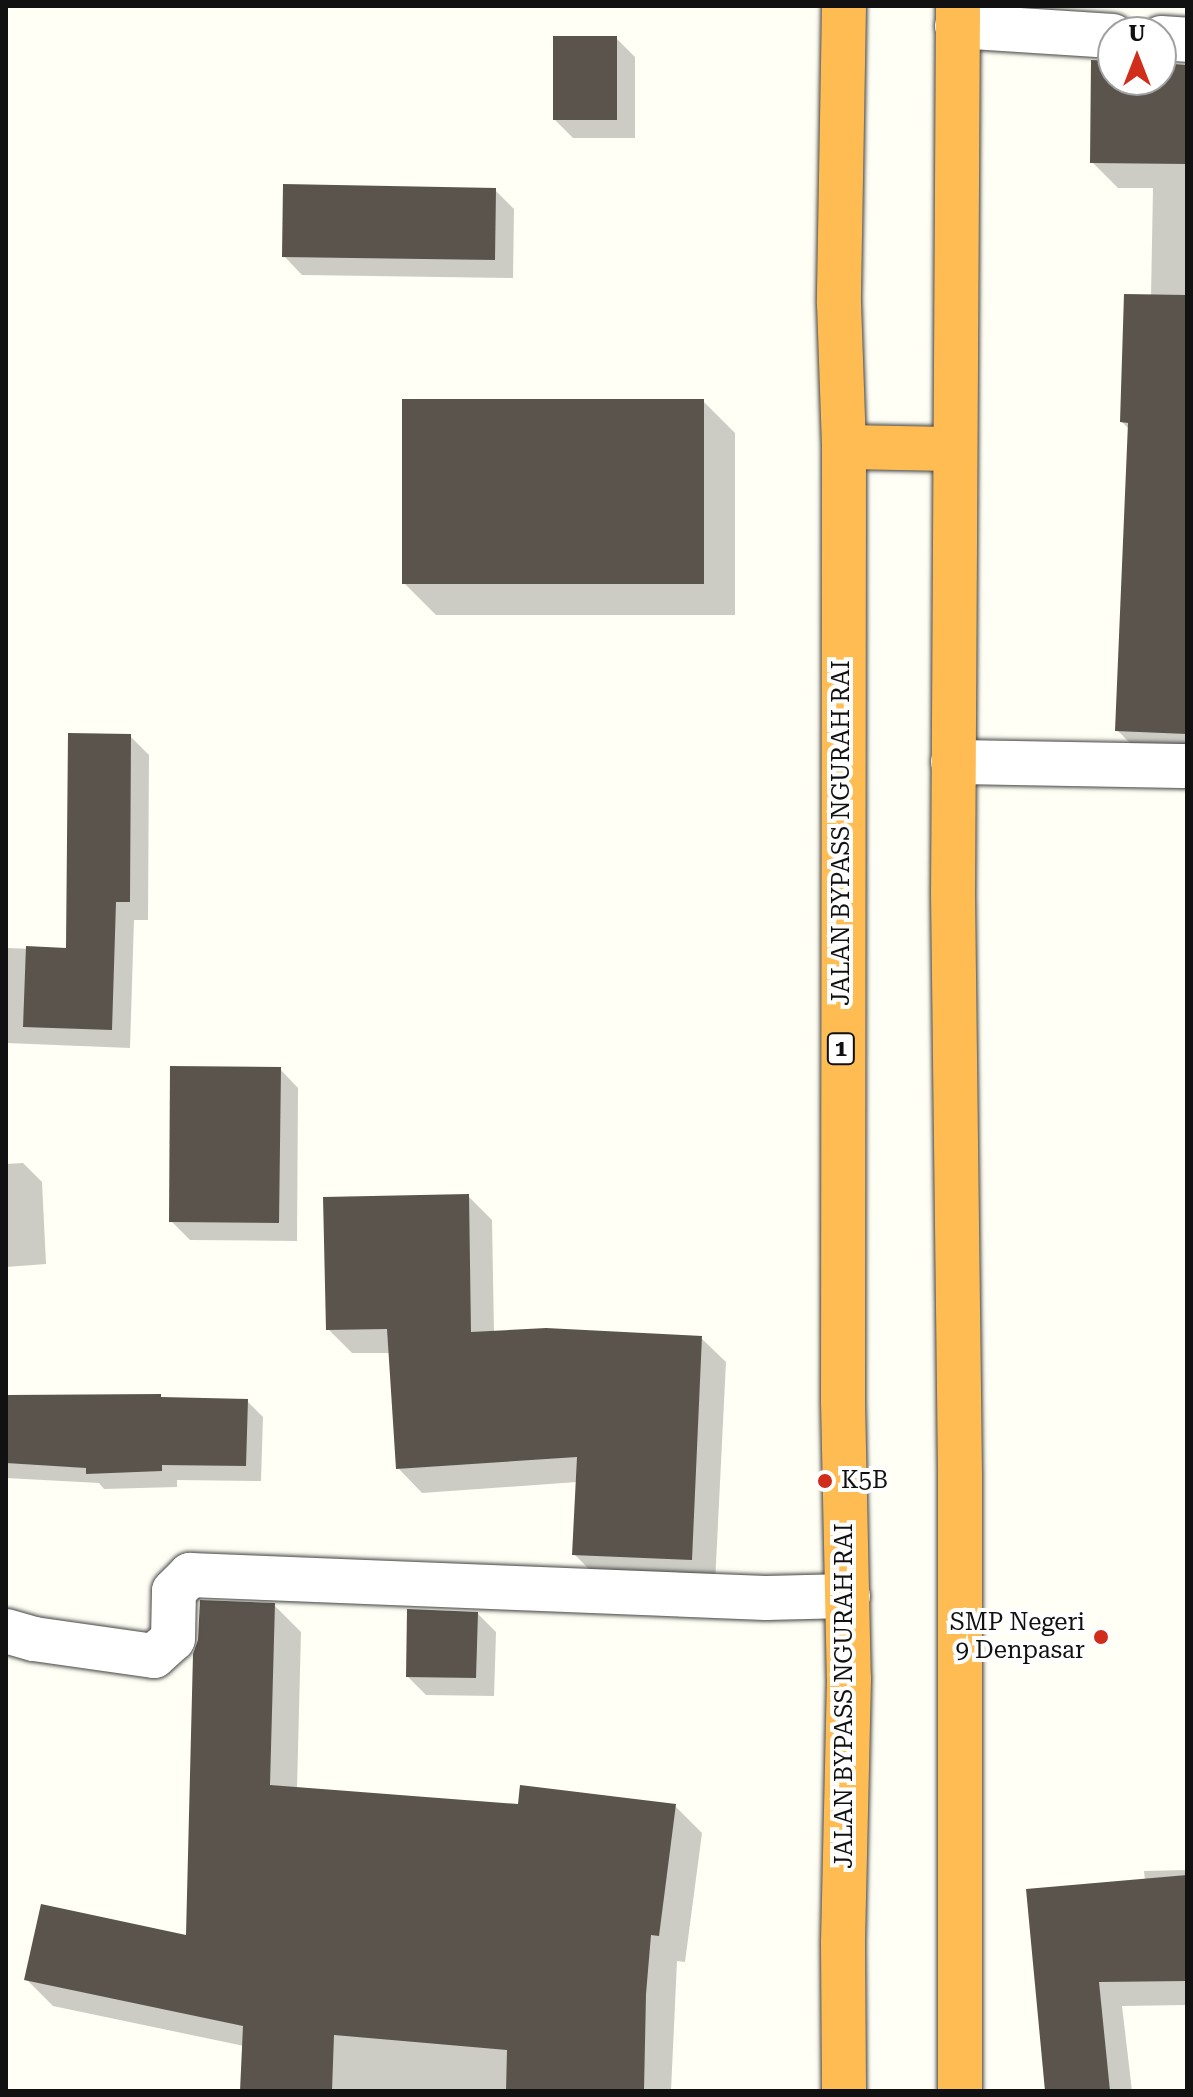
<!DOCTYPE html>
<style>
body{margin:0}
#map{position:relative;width:1193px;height:2097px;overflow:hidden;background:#fffff5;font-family:"Roboto Serif",serif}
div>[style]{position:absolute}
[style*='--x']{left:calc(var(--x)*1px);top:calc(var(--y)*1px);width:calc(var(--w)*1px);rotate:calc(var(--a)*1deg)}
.shadow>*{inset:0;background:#0003}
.building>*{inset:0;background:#5b544c}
.roads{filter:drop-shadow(0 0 2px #444) drop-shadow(0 0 2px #444)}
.minor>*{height:44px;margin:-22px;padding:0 22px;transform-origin:22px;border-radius:22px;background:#fff}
.highway>*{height:44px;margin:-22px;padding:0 22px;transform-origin:22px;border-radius:22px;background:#ffbc53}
.dots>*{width:22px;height:22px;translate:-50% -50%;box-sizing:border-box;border:4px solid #fff;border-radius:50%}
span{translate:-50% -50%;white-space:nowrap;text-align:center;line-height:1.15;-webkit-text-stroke:8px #fff;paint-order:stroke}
.shield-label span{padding:2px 6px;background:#fff;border:2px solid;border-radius:6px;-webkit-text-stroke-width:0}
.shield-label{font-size:22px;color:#111;font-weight:700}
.street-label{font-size:24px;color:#111}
.poi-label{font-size:24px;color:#111}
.left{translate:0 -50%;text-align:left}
.right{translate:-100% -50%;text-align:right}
.frame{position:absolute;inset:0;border:8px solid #111;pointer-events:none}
.north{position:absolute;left:1097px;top:16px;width:80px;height:80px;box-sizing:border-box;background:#fff;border:2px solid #a0a0a0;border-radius:50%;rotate:0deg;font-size:22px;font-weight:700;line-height:32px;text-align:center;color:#111}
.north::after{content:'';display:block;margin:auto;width:28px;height:36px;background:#d02e1a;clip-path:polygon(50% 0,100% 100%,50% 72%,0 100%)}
</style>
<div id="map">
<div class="shadow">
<div style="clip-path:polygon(616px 38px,635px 57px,635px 138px,573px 138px,555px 120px)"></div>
<div style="clip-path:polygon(1113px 62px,1113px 80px,1161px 80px,1161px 64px,1187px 67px,1187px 758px,1143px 756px,1117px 730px,1129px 429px,1122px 422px,1151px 296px,1153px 188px,1118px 188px,1092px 162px)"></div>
<div style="clip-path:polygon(495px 190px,514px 209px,513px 278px,302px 275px,284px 256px)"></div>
<div style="clip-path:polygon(703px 401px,735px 433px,735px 615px,436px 615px,404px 583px)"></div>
<div style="clip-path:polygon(130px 736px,149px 755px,148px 920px,134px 920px,130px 1048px,6px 1043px,6px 948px,68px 950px)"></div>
<div style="clip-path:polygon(280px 1069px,298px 1088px,297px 1241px,190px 1240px,171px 1221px)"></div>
<div style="clip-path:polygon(23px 1163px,42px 1182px,46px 1264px,6px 1267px,6px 1164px)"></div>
<div style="clip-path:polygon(468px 1196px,492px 1220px,494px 1333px,701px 1338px,726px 1362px,715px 1584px,598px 1578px,574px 1554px,577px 1482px,422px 1493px,398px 1468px,391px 1353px,352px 1353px,328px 1329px)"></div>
<div style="clip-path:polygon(6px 1397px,247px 1401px,263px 1417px,261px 1481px,177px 1480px,177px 1487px,104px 1489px,99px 1483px,6px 1478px)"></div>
<div style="clip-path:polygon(274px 1605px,301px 1632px,297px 1789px,520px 1806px,675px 1806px,702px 1833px,685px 1962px,677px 1961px,671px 2091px,243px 2091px,244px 2046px,53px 2006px,26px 1979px,188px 1938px)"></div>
<div style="clip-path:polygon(477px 1613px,496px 1632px,494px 1696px,426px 1695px,408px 1677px)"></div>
<div style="clip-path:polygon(1187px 1870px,1187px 2005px,1122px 2006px,1132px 2091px,1047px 2091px,1145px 1881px,1144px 1871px)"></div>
</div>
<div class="building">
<div style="clip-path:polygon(553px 36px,617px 36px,617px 120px,553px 120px)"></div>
<div style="clip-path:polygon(1091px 60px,1113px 61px,1113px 80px,1161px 80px,1161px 63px,1187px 65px,1187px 164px,1090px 163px)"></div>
<div style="clip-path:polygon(283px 184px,496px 188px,495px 260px,282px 257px)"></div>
<div style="clip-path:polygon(1124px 294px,1187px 295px,1187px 734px,1115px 731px,1128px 423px,1120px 422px)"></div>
<div style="clip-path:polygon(402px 399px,704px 399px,704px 584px,402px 584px)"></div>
<div style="clip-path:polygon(68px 733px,131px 734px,130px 902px,116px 902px,112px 1030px,23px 1027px,26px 946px,66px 948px)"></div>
<div style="clip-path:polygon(170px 1066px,281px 1067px,279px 1223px,169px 1222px)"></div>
<div style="clip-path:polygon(469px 1194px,471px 1332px,546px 1328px,702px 1336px,692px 1560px,572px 1555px,577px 1457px,396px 1469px,387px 1329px,326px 1330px,323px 1197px)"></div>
<div style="clip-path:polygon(161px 1394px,161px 1397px,248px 1399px,246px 1466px,162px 1465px,162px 1471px,86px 1474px,86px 1468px,6px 1463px,6px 1395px)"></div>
<div style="clip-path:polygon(200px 1600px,275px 1603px,270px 1785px,518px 1804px,520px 1785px,676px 1804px,659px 1936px,651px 1935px,646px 1994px,644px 2091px,506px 2091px,507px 2050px,334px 2035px,332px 2091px,240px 2091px,243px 2026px,24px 1980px,41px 1904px,186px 1935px,193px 1654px,198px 1640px)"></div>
<div style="clip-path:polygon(407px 1609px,478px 1612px,476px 1678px,406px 1677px)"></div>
<div style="clip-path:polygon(1187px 1875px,1187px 1981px,1099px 1982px,1110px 2091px,1045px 2091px,1026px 1889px)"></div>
</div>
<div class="roads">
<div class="minor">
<div style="--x:957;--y:26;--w:156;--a:3.7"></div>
<div style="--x:1161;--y:38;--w:26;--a:4"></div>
<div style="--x:953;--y:762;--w:234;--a:1"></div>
<div style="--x:6;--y:1631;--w:29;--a:16"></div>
<div style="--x:34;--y:1639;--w:121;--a:8.1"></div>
<div style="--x:154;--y:1656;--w:25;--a:-42"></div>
<div style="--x:173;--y:1639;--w:48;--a:-88.8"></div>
<div style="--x:174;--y:1591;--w:23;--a:-45"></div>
<div style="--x:190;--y:1575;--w:576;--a:2.29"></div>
<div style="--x:766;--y:1598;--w:82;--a:-1.4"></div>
</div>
<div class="highway">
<div style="--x:844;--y:6;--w:297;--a:91"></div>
<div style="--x:839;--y:303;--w:144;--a:88"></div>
<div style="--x:844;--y:447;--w:954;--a:90.06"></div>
<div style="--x:843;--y:1401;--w:277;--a:88.8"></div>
<div style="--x:849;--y:1678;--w:266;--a:91.3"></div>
<div style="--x:843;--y:1944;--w:147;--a:89.6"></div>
<div style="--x:958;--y:6;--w:886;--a:90.32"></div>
<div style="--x:953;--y:892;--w:583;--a:89.31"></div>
<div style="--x:960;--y:1475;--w:616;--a:90"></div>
<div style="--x:844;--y:447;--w:109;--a:1.1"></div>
</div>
</div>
<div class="dots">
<div style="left:825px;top:1481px;background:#d02e1a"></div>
<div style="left:1101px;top:1637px;background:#d02e1a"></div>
</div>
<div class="shield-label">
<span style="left:841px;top:1049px">1</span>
</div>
<div class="street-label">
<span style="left:842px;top:833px;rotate:-90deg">JALAN BYPASS NGURAH RAI</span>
<span style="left:845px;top:1696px;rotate:-90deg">JALAN BYPASS NGURAH RAI</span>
</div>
<div class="poi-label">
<span class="left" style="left:841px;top:1481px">K5B</span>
<span class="right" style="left:1085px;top:1637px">SMP Negeri<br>9 Denpasar</span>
</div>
<div class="frame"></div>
<div class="north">U</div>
</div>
